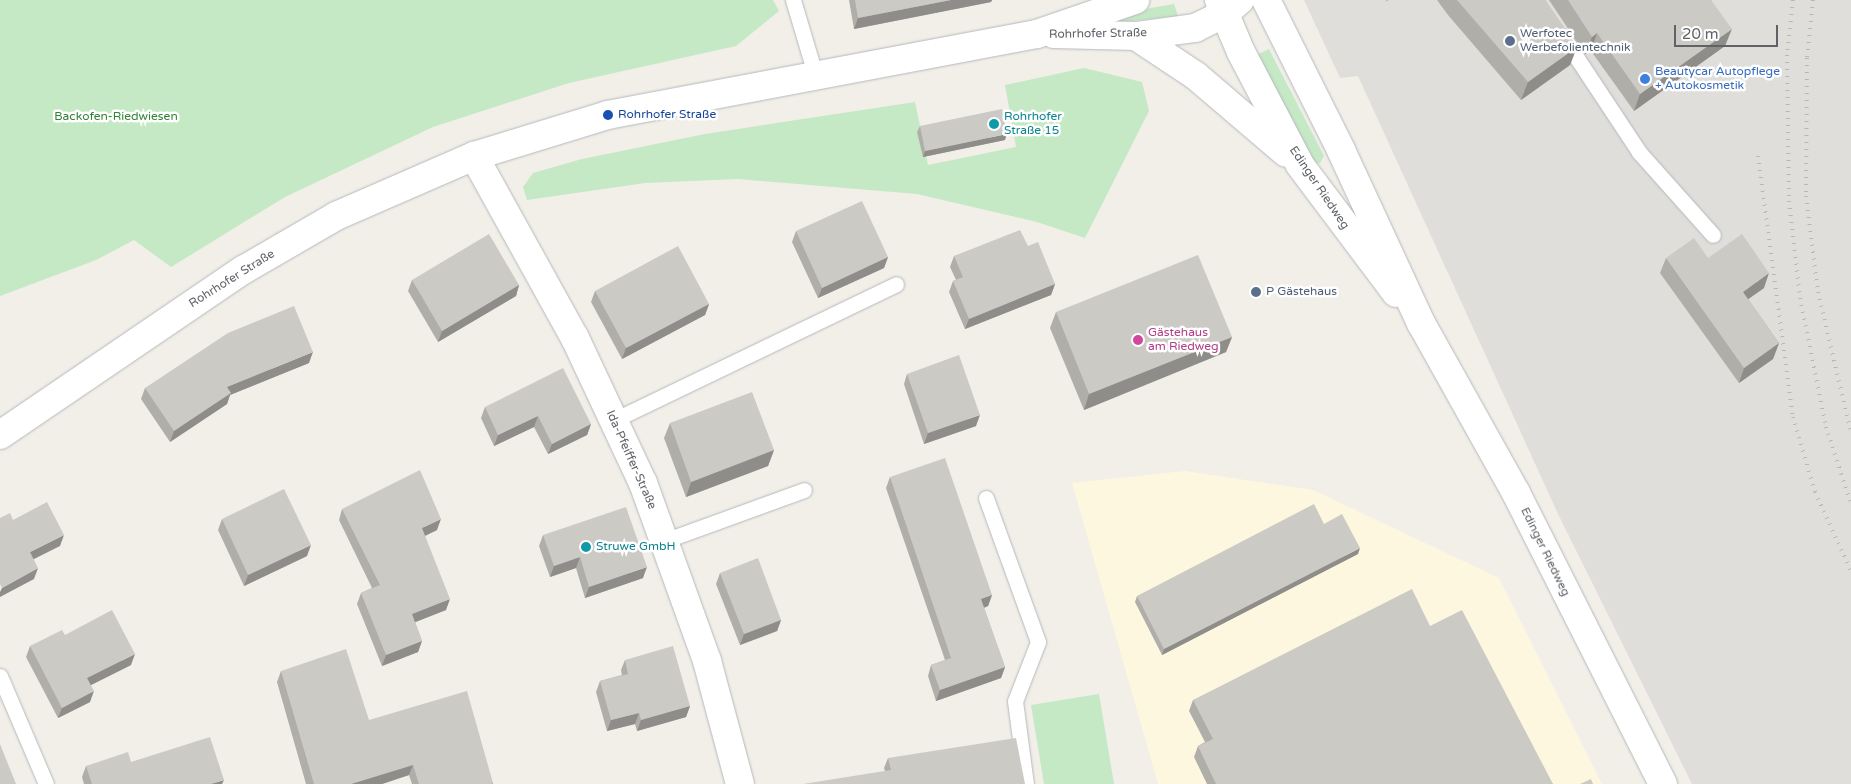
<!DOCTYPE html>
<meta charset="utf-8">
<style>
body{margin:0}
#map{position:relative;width:1851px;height:784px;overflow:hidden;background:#f1efe8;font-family:"Varela Round",sans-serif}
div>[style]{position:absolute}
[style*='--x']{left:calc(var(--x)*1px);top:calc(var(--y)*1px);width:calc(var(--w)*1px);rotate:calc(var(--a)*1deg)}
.commercial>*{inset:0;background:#fef7e0}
.industrial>*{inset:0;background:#e0deda}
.green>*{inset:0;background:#c5e8c5}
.roads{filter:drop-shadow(0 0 1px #b5b8bc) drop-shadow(0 0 1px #b5b8bc)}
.lane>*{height:15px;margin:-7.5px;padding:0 7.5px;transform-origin:7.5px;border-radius:7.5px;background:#fff}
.street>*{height:28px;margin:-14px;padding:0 14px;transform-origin:14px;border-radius:14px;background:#fff}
.secondary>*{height:28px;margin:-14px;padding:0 14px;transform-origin:14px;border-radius:14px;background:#fff}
.rail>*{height:4px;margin-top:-2px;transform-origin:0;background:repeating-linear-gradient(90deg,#b6b7b8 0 1px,transparent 0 7px)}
.wall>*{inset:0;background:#afaea9}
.shaded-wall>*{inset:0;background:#8f8d8a}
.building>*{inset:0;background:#cccac5}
.dots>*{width:14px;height:14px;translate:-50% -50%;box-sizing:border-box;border:2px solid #fff;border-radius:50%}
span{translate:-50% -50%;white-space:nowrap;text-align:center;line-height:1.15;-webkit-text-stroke:5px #fff;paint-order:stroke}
.street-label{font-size:12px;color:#5f6368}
.service-label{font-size:12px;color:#4e5e75}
.left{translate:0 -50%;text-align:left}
.shop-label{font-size:12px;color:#366cbe}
.transit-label{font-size:12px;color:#164399}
.park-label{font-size:12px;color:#348238}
.culture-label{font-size:12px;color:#0d838f}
.hotel-label{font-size:12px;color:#b23c85}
.scale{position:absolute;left:1674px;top:25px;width:104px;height:22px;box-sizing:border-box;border:2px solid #5f6368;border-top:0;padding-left:6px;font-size:15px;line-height:18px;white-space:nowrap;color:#5f6368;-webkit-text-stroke:4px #fff;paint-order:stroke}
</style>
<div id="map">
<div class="commercial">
<div style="clip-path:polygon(1185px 471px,1313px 490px,1499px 578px,1602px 784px,1158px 784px,1072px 483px)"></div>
</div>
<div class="industrial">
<div style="clip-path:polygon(1304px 0,1851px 0,1851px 784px,1692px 784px,1559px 516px,1358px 76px,1340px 78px)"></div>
</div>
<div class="green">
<div style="clip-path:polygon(0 0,773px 0,779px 11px,736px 46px,569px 83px,433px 127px,285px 197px,171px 267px,134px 240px,96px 260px,0 296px)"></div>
<div style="clip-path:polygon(1174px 4px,1178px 16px,1111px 23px,1111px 15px)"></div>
<div style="clip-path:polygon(1269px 49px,1324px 156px,1320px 163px,1315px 164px,1255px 56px)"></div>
<div style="clip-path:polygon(1084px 68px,1142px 82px,1149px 111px,1085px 238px,1037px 222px,917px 194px,738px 179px,645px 183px,527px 200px,523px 187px,533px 173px,582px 159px,705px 134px,915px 102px,928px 165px,1016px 147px,1005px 85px)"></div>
<div style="clip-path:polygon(1099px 694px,1114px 784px,1044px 784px,1031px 705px)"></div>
</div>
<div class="roads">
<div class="lane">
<div style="--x:793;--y:0;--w:80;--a:73.4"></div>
<div style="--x:1563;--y:37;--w:138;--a:56.5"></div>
<div style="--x:1639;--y:152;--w:111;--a:48.3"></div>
<div style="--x:614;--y:420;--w:313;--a:-25.7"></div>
<div style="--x:986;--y:498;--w:153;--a:70.1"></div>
<div style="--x:1038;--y:642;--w:63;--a:111.3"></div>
<div style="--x:1015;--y:701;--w:84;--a:82.5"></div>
<div style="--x:664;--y:541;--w:149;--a:-20"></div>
<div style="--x:0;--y:676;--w:117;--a:66.9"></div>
</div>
<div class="street">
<div style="--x:474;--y:156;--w:208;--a:61"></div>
<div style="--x:575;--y:338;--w:160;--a:64.9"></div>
<div style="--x:643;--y:483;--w:189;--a:70.2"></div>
<div style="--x:707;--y:661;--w:127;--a:75"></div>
</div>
<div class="secondary">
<div style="--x:1219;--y:0;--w:56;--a:67.1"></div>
<div style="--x:1241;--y:52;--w:127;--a:62.4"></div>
<div style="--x:1300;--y:165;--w:160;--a:53.1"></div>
<div style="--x:1266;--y:0;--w:168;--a:63.4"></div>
<div style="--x:1341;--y:150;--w:191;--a:65.2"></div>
<div style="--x:1421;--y:323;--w:195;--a:60.8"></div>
<div style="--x:1516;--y:493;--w:326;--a:63.2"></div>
<div style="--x:1054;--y:34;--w:82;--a:1.4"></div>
<div style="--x:1136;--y:36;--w:60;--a:-7.7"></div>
<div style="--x:1195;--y:28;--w:32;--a:-26"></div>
<div style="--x:1224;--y:14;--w:21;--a:-41"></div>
<div style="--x:1136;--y:36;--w:72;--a:33.7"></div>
<div style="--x:1196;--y:76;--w:118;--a:40.5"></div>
<div style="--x:0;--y:435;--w:294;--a:-34.2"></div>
<div style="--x:243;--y:270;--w:108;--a:-30.1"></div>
<div style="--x:336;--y:216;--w:150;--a:-23.5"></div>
<div style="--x:474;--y:156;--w:140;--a:-17"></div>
<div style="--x:608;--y:115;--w:437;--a:-10.7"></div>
<div style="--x:1037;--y:34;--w:104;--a:-19.1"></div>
</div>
</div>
<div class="rail">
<div style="--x:1387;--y:0;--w:2;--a:63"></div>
<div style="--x:1793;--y:0;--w:55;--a:96.2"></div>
<div style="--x:1787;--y:55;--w:146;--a:89.2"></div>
<div style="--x:1789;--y:201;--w:98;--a:83.5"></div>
<div style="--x:1800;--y:298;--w:132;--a:78.6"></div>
<div style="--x:1826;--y:427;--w:81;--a:72"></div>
<div style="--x:1813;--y:0;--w:58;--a:95.9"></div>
<div style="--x:1807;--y:58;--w:138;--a:90.4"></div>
<div style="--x:1806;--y:196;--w:97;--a:82.9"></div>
<div style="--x:1818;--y:292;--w:145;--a:76.8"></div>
<div style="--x:1758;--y:156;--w:263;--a:82.4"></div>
<div style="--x:1793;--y:417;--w:78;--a:73.7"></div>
<div style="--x:1815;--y:492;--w:87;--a:65.5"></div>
</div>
<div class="wall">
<div style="clip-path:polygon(849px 0,992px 0,991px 2px,854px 29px)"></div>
<div style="clip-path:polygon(1437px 0,1545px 0,1577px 47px,1570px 65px,1521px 100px,1448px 15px)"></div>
<div style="clip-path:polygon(1549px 0,1711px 0,1725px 46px,1634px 111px,1591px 51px,1585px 54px)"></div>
<div style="clip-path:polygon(920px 126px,1005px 140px,923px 157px,917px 132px)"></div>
<div style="clip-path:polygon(796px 231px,888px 257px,884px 268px,818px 298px,792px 242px)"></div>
<div style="clip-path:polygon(1028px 246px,1055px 284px,1051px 295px,965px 329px,949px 292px,953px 281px,956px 280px,950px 267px,954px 256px)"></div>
<div style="clip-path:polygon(1666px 258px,1708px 258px,1764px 288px,1748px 299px,1779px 343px,1773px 359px,1739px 383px,1660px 273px)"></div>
<div style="clip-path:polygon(412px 280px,519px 285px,516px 296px,438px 342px,408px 291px)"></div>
<div style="clip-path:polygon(595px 291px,709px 304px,705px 315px,622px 359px,591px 302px)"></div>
<div style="clip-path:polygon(1056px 312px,1232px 337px,1226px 352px,1084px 410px,1050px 328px)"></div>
<div style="clip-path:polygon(309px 363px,230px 395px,227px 404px,170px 442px,141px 399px,145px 388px)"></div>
<div style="clip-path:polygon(907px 374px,976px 426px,924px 444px,904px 384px)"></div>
<div style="clip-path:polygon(485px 407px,591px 424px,587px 435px,548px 454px,534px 427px,494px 446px,481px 418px)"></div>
<div style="clip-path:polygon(670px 423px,774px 450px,768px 466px,686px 497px,664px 438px)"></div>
<div style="clip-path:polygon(890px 477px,992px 595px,988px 606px,984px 608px,1005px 667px,1001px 678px,936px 701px,928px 676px,931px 665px,945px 660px,886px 488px)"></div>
<div style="clip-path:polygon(342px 509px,437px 530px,425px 536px,446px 610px,415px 622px,422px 641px,418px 652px,382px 666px,357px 604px,361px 593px,372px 588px,339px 520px)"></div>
<div style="clip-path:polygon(222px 519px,307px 556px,244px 586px,218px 530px)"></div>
<div style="clip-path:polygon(543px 535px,643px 578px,585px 598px,576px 568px,550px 577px,539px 546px)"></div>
<div style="clip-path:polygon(1358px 554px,1162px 655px,1135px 602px,1137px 596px)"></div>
<div style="clip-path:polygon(720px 573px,781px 620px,777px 631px,740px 645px,716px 584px)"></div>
<div style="clip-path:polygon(1430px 626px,1553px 784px,1207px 784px,1194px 757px,1198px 746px,1205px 742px,1189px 711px,1193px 700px)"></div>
<div style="clip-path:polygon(65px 635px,131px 665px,91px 685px,90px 702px,58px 718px,26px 657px,30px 646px)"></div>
<div style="clip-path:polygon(625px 660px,690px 706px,686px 717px,637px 731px,635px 724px,607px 731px,596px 692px,600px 681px,622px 675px,621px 670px)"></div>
<div style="clip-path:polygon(281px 671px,369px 720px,493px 783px,493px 784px,412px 784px,409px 775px,382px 784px,306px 784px,277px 682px)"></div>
<div style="clip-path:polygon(888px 758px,1025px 784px,885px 771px,884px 768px)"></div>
<div style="clip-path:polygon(131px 762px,222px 784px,84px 784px,82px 777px,86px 766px)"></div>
</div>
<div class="shaded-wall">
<div style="clip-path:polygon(951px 0,992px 0,991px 2px,854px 29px,858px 18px)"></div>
<div style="clip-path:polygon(1732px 29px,1725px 46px,1634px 111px,1640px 94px)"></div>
<div style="clip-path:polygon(1597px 33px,1591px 51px,1585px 54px,1592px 37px)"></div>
<div style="clip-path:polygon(1577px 47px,1570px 65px,1521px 100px,1528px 82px)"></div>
<div style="clip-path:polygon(1007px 134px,1005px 140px,923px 157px,925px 151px)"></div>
<div style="clip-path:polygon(888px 257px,884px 268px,818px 298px,822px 288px)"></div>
<div style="clip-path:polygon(1769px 273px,1764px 288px,1737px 307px,1743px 292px)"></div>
<div style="clip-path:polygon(1055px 284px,1051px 295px,965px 329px,969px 319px)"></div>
<div style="clip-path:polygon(519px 285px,516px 296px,438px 342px,442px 331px)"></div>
<div style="clip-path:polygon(709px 304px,705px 315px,622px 359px,626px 348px)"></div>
<div style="clip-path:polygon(1232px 337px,1226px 352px,1084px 410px,1089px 394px)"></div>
<div style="clip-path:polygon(1779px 343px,1773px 359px,1739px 383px,1744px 368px)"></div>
<div style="clip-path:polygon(313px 352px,309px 363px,230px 395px,227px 404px,170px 442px,174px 431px,227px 387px)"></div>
<div style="clip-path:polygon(980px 415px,976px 426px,924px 444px,928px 433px)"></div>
<div style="clip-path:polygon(538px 416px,534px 427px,494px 446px,498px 435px)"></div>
<div style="clip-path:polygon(591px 424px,587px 435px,548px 454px,552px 444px)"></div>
<div style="clip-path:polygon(774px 450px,768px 466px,686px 497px,691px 482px)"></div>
<div style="clip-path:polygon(441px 519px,437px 530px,418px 539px,422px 528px)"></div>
<div style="clip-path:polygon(64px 535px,60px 546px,26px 563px,30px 552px)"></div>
<div style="clip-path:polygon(311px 545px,307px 556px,244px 586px,248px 575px)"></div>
<div style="clip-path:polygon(1360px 548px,1358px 554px,1162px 655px,1164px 649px)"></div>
<div style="clip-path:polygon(580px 557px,576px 568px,550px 577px,554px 566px)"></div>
<div style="clip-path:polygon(647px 567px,643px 578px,585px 598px,589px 587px)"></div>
<div style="clip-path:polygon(38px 568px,34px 579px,0 597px,0 592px,2px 588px)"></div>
<div style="clip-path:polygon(992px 595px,988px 606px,977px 610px,981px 599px)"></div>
<div style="clip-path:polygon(450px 599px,446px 610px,408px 625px,412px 614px)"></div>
<div style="clip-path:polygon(781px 620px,777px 631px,740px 645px,744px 634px)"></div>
<div style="clip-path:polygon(422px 641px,418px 652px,382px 666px,386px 655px)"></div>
<div style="clip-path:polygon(135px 654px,131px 665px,83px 689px,87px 678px)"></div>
<div style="clip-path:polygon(1005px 667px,1001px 678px,936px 701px,940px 690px)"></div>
<div style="clip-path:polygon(94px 691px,90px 702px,58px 718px,62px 708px)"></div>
<div style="clip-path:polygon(690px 706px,686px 717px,637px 731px,641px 720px)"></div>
<div style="clip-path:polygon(639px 713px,635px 724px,607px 731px,611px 720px)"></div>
<div style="clip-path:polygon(413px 765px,409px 775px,382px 784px,351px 784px)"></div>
<div style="clip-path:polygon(224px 780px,222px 784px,211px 784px)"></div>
</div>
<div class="building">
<div style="clip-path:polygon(855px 0,951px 0,858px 18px)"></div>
<div style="clip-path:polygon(1457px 0,1545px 0,1577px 47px,1528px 82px)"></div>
<div style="clip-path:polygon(1568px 0,1711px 0,1732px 29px,1640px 94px,1597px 33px,1592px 37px)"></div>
<div style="clip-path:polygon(1002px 109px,1007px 134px,925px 151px,920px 126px)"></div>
<div style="clip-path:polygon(862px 201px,888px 257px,822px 288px,796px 231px)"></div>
<div style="clip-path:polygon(1020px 230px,1028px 246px,1038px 242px,1055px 284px,969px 319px,953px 281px,963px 277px,954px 256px)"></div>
<div style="clip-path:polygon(489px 234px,519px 285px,442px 331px,412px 280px)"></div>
<div style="clip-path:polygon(1742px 234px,1769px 273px,1743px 292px,1779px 343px,1744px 368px,1666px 258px,1694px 238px,1708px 258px)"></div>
<div style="clip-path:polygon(678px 246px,709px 304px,626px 348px,595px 291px)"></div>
<div style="clip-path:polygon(1198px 255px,1232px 337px,1089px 394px,1056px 312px)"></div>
<div style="clip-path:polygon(294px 306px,313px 352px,227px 387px,231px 393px,174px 431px,145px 388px,228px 333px)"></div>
<div style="clip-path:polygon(959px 355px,980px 415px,928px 433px,907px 374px)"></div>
<div style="clip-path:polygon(563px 368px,591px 424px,552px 444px,538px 416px,498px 435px,485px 407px)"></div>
<div style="clip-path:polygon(752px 392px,774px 450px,691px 482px,670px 423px)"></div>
<div style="clip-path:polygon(945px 458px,992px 595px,981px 599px,1005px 667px,940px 690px,931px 665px,951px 658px,890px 477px)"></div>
<div style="clip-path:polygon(420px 470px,441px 519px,422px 528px,450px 599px,412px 614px,422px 641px,386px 655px,361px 593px,380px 585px,342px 509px)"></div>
<div style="clip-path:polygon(284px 489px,311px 545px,248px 575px,222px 519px)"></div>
<div style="clip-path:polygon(47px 502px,64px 535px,30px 552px,38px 568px,2px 588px,0 584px,0 518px,10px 513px,13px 520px)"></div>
<div style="clip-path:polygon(1314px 504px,1324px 524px,1342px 514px,1360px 548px,1164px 649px,1137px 596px)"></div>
<div style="clip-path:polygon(626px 507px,647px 567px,589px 587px,580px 557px,554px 566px,543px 535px)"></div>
<div style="clip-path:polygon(758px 558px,781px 620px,744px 634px,720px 573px)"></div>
<div style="clip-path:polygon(1412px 589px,1430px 626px,1462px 610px,1553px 784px,1216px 784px,1198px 746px,1213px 739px,1193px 700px)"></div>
<div style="clip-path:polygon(112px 610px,135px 654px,87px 678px,94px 691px,62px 708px,30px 646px,62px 630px,65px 635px)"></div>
<div style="clip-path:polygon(673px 646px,690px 706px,641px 720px,639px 713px,611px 720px,600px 681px,628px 674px,625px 660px)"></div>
<div style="clip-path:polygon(346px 649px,369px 720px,467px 691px,493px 783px,491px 784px,419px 784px,413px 765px,351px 784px,314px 784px,281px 671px)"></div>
<div style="clip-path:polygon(210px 737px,224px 780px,211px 784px,92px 784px,86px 766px,128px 752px,131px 762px)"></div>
<div style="clip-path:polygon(1016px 738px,1025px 784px,803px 784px,891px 770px,888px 758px)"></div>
<div style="clip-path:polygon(0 744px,16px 784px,0 784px)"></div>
<div style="clip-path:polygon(1591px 779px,1593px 784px,1580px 784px)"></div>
</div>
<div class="dots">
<div style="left:1510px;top:41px;background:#5c6f8a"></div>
<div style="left:1645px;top:79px;background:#3f7fe0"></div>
<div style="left:608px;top:115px;background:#1a4fb4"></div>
<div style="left:994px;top:124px;background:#0f9aa8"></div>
<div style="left:1256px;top:292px;background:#5c6f8a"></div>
<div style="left:1138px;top:340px;background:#d1479c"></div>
<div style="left:586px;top:547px;background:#0f9aa8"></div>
</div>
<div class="street-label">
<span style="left:1098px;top:34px;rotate:-1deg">Rohrhofer Straße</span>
<span style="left:1319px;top:188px;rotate:56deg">Edinger Riedweg</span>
<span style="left:232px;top:279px;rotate:-32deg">Rohrhofer Straße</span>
<span style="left:631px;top:460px;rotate:66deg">Ida-Pfeiffer-Straße</span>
<span style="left:1545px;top:552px;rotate:64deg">Edinger Riedweg</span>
</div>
<div class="service-label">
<span class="left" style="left:1520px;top:41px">Werfotec<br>Werbefolientechnik</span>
<span class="left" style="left:1266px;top:292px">P Gästehaus</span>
</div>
<div class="shop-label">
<span class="left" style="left:1655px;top:79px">Beautycar Autopflege<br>+ Autokosmetik</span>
</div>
<div class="transit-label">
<span class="left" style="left:618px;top:115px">Rohrhofer Straße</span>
</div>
<div class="park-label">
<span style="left:116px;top:117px">Backofen-Riedwiesen</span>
</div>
<div class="culture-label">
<span class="left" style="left:1004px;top:124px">Rohrhofer<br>Straße 15</span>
<span class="left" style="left:596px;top:547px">Struwe GmbH</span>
</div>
<div class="hotel-label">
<span class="left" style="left:1148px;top:340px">Gästehaus<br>am Riedweg</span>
</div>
<div class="scale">20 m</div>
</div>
